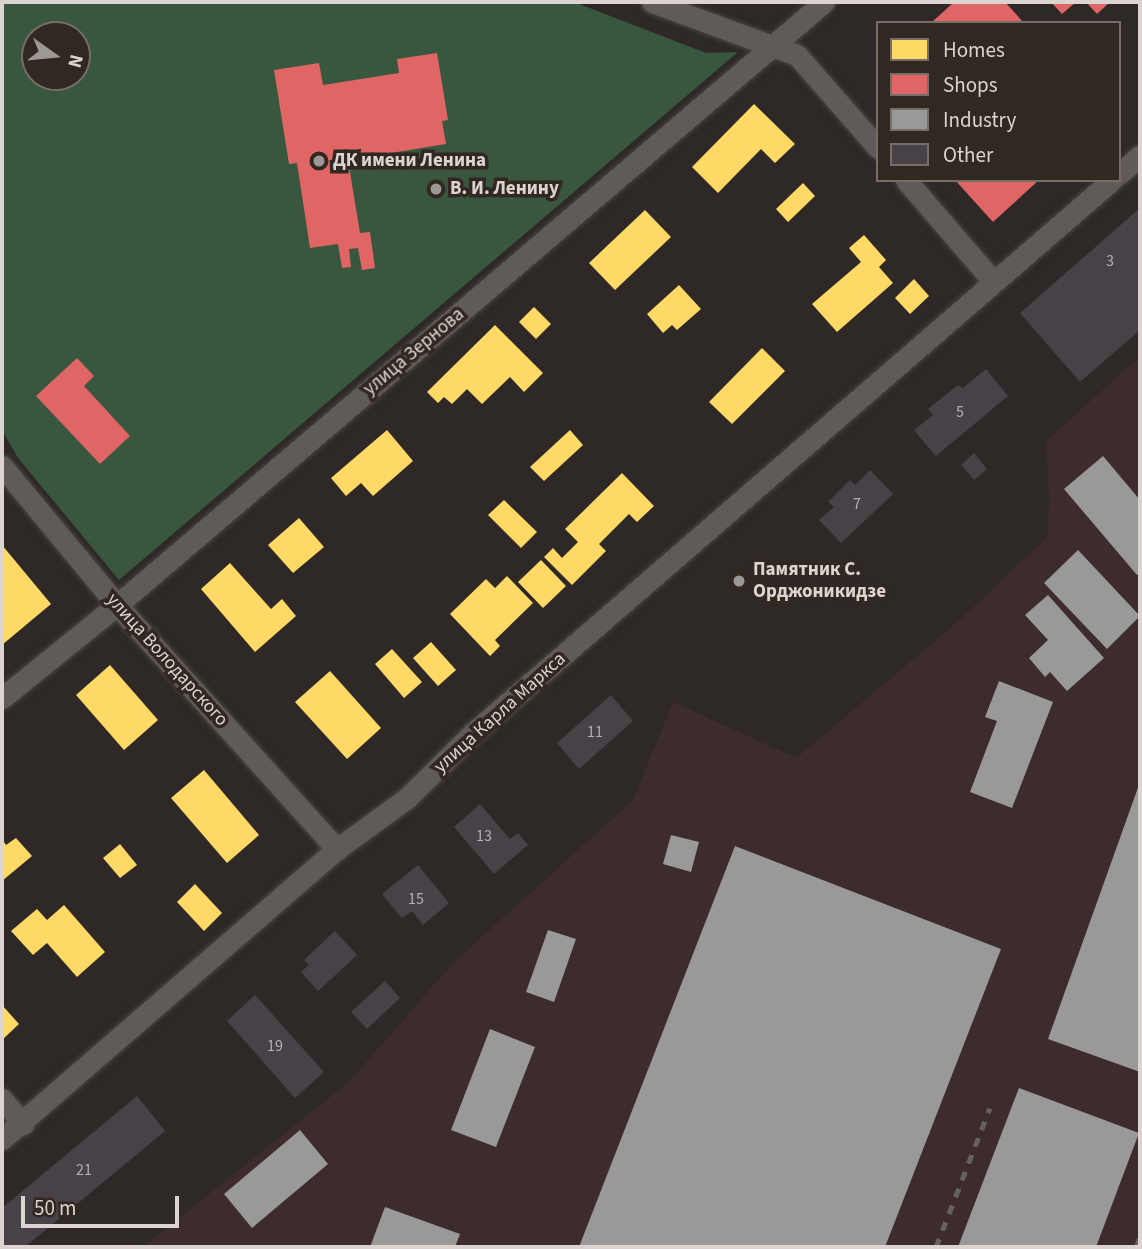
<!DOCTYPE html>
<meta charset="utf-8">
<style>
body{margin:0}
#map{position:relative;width:1142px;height:1249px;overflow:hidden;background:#2e2926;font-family:"Source Sans 3",sans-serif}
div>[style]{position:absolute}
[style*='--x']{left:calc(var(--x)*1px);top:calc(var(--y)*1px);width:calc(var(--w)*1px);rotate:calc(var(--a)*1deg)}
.industrial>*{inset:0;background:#3d2b2e}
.forest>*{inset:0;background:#39573e}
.homes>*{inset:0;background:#ffd966}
.shops>*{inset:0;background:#e06666}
.industry>*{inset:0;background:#999}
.building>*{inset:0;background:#484248}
.roads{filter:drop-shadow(0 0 2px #494442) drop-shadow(0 0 2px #494442)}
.street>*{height:21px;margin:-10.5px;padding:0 10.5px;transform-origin:10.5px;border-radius:10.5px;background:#605a58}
.rail>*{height:5px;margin-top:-2.5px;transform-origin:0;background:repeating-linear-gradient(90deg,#65615f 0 9px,transparent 0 18px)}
.dots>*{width:19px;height:19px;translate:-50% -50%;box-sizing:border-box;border:4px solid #322822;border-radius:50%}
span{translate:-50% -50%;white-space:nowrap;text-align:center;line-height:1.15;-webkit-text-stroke:7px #322822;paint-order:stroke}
.number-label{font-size:16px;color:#b6b0ae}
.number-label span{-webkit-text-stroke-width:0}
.poi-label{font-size:19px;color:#dbd4d0;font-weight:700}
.left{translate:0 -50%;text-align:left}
.street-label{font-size:19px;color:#dbd4d0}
.frame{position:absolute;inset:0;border:4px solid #dbd4d0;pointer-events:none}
.legend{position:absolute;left:876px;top:21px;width:245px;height:161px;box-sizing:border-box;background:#322822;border:2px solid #766d68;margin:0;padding:9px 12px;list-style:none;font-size:21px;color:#dbd4d0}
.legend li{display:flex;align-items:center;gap:14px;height:35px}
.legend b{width:35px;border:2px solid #766d68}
.north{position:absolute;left:21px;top:21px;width:70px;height:70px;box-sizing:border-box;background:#322822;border:2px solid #766d68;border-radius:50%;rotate:105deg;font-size:19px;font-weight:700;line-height:28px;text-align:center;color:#dbd4d0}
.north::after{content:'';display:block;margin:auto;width:24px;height:32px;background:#9e9894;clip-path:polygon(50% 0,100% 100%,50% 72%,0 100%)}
.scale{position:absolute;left:21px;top:1196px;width:158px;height:32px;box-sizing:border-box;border:4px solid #dbd4d0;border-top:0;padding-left:9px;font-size:21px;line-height:24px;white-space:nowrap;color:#dbd4d0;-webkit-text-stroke:5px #322822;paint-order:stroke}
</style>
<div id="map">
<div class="industrial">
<div style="clip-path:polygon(1140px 356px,1140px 1247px,143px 1247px,349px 1082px,454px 962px,633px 800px,673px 702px,796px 758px,962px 618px,1047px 537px,1049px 501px,1046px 441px)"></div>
</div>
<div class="forest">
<div style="clip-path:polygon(evenodd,2px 2px,574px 2px,706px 53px,738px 52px,119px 580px,18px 458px,2px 430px,2px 2px,35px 35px,77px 35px,77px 77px,35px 77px,35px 35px)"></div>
</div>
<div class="homes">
<div style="clip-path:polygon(754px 104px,795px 144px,775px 163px,761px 149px,718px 193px,692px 167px)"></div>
<div style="clip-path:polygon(803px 183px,815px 196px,788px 222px,776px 209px)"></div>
<div style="clip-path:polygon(645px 210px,671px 237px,615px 290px,589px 263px)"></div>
<div style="clip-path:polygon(864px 235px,886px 260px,879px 267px,893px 283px,837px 332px,812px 304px,861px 262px,849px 248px)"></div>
<div style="clip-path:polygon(914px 279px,929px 296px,910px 314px,895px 298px)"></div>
<div style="clip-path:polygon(679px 285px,701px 309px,677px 330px,672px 325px,663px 333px,647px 314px)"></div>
<div style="clip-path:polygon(534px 307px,551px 324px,536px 339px,519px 322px)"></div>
<div style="clip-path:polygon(495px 325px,543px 373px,524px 392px,510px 377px,482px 404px,467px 389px,452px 404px,444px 397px,438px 403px,427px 392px)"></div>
<div style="clip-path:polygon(762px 348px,785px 371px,732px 424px,709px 402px)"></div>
<div style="clip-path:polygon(387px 430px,413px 461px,373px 496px,361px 483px,346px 496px,331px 478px)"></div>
<div style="clip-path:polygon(570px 430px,583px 445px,544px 481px,530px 467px)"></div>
<div style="clip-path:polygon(622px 473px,654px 506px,637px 522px,629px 514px,599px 544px,606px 551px,572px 585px,544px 557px,553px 548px,562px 558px,578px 542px,565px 529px)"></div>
<div style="clip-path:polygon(504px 500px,537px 532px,521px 548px,488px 515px)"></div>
<div style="clip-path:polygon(299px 518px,324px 547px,293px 573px,268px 545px)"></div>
<div style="clip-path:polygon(2px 545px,51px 604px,2px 645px)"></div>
<div style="clip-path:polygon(541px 560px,566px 586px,543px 608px,518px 582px)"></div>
<div style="clip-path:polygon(230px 563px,271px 609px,282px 599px,296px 616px,255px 652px,201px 589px)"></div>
<div style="clip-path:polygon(507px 576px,533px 603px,495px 640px,500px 646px,490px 656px,450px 614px,486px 579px,495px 588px)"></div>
<div style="clip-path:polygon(431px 642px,456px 670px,438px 686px,413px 658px)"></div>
<div style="clip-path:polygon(392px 649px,422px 682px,404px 698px,375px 664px)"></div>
<div style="clip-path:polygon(110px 665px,158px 720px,124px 750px,76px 695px)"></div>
<div style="clip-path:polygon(330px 671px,381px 728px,347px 759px,295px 702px)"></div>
<div style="clip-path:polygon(204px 770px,259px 835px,227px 863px,171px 798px)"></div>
<div style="clip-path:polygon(16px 838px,32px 856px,2px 881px,2px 839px,6px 845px)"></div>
<div style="clip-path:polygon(120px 844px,137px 865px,120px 878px,103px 858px)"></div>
<div style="clip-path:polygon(195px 884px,222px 913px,204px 931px,177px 902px)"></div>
<div style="clip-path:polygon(64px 905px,105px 952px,77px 977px,47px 943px,33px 955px,11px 931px,37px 909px,47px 920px)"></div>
<div style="clip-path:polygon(2px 1005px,19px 1024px,2px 1040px)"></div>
</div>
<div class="shops">
<div style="clip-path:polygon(954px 2px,1005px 2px,1024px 23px,931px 23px)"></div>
<div style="clip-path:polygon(1051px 2px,1076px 2px,1062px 14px)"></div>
<div style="clip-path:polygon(1086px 2px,1110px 2px,1097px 14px)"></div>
<div style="clip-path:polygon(437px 53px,448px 120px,442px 121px,446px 144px,348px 160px,360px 233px,370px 232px,375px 268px,362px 270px,358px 248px,349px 249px,351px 267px,342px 268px,338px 244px,310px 248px,297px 163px,289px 164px,274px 70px,319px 63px,323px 85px,399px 73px,397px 59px)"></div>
<div style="clip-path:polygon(955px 180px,1039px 180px,993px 222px)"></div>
<div style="clip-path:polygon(77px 358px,94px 376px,84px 386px,130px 436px,100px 464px,36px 396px)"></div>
</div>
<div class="industry">
<div style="clip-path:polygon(1103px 456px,1140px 500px,1140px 572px,1137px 575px,1064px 489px)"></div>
<div style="clip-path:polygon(1078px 550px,1140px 616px,1107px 649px,1044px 583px)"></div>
<div style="clip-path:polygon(1048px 595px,1104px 658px,1067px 691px,1050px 672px,1045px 677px,1029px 658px,1048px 640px,1025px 615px)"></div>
<div style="clip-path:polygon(999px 681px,1053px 702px,1012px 808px,970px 792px,997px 721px,985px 717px)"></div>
<div style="clip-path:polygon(1140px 782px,1140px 1072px,1048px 1039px)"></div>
<div style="clip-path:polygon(671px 835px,699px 842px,691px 872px,663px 864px)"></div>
<div style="clip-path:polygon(735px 846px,1001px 949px,885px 1247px,579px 1247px)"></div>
<div style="clip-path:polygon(548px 930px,576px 939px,554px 1002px,526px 992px)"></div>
<div style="clip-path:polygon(490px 1029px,535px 1047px,496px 1147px,451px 1130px)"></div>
<div style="clip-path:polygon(1019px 1088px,1139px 1133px,1096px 1247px,958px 1247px)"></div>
<div style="clip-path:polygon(300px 1130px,328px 1164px,252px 1228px,224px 1194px)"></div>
<div style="clip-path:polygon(385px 1207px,460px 1234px,455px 1247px,370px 1247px)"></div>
</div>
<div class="building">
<div style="clip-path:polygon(1140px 208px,1140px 330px,1080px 382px,1020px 313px)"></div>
<div style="clip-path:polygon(986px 369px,1008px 396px,936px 456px,914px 430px,933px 415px,928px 409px,958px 385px,963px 388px)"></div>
<div style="clip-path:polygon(974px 453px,987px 469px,974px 480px,961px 465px)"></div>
<div style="clip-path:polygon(870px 470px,893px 494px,841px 543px,819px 520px,834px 507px,828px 502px,850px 480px,855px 485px)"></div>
<div style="clip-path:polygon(611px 695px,633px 721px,579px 769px,557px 743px)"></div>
<div style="clip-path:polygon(480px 804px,510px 839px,518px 833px,528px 845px,494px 874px,454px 827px)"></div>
<div style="clip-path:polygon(418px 865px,449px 903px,423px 925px,412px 911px,402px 918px,382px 894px)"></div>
<div style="clip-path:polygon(335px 931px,357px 955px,318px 991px,301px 972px,309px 965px,304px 960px)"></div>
<div style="clip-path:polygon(385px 981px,400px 998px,367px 1029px,351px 1012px)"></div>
<div style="clip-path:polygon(255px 995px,324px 1072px,295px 1098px,227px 1021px)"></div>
<div style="clip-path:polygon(137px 1096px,165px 1131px,25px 1247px,4px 1247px,2px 1208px)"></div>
</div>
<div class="roads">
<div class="street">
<div style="--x:652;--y:2;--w:154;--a:20.1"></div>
<div style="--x:797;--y:55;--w:123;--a:48.9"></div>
<div style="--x:1119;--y:174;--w:28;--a:-41"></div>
<div style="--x:906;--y:180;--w:133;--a:49.3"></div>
<div style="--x:2;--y:466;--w:180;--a:50.4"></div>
<div style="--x:117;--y:605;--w:329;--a:48"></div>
<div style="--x:2;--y:698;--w:148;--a:-39"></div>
<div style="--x:117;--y:605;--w:929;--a:-40.46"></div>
<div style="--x:2;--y:1099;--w:33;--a:50"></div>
<div style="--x:2;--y:1139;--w:443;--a:-40.9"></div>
<div style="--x:337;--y:849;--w:87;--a:-36.1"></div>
<div style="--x:407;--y:798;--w:94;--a:-44.6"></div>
<div style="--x:474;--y:732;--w:844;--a:-40.87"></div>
</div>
</div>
<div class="rail">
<div style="--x:936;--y:1247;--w:149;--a:-68.8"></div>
<div style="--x:1136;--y:1247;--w:11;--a:-68"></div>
</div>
<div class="dots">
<div style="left:319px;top:161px;background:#9e9894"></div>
<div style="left:436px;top:189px;background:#9e9894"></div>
<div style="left:739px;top:581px;background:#9e9894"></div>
</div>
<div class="number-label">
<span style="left:1110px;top:261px">3</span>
<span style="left:960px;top:412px">5</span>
<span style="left:857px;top:504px">7</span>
<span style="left:595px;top:732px">11</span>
<span style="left:484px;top:836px">13</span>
<span style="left:416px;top:899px">15</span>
<span style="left:275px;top:1046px">19</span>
<span style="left:84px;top:1170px">21</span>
</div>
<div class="poi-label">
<span class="left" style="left:333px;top:161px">ДК имени Ленина</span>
<span class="left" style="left:450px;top:189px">В. И. Ленину</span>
<span class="left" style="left:753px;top:581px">Памятник С.<br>Орджоникидзе</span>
</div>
<div class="street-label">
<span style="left:414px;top:352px;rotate:-40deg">улица Зернова</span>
<span style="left:167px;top:660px;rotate:48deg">улица Володарского</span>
<span style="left:500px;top:713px;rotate:-42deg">улица Карла Маркса</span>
</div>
<div class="frame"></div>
<ul class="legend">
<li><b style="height:19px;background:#ffd966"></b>Homes</li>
<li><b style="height:19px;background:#e06666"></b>Shops</li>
<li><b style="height:19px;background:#999"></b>Industry</li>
<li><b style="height:19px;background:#484248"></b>Other</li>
</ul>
<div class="north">N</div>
<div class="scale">50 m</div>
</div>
